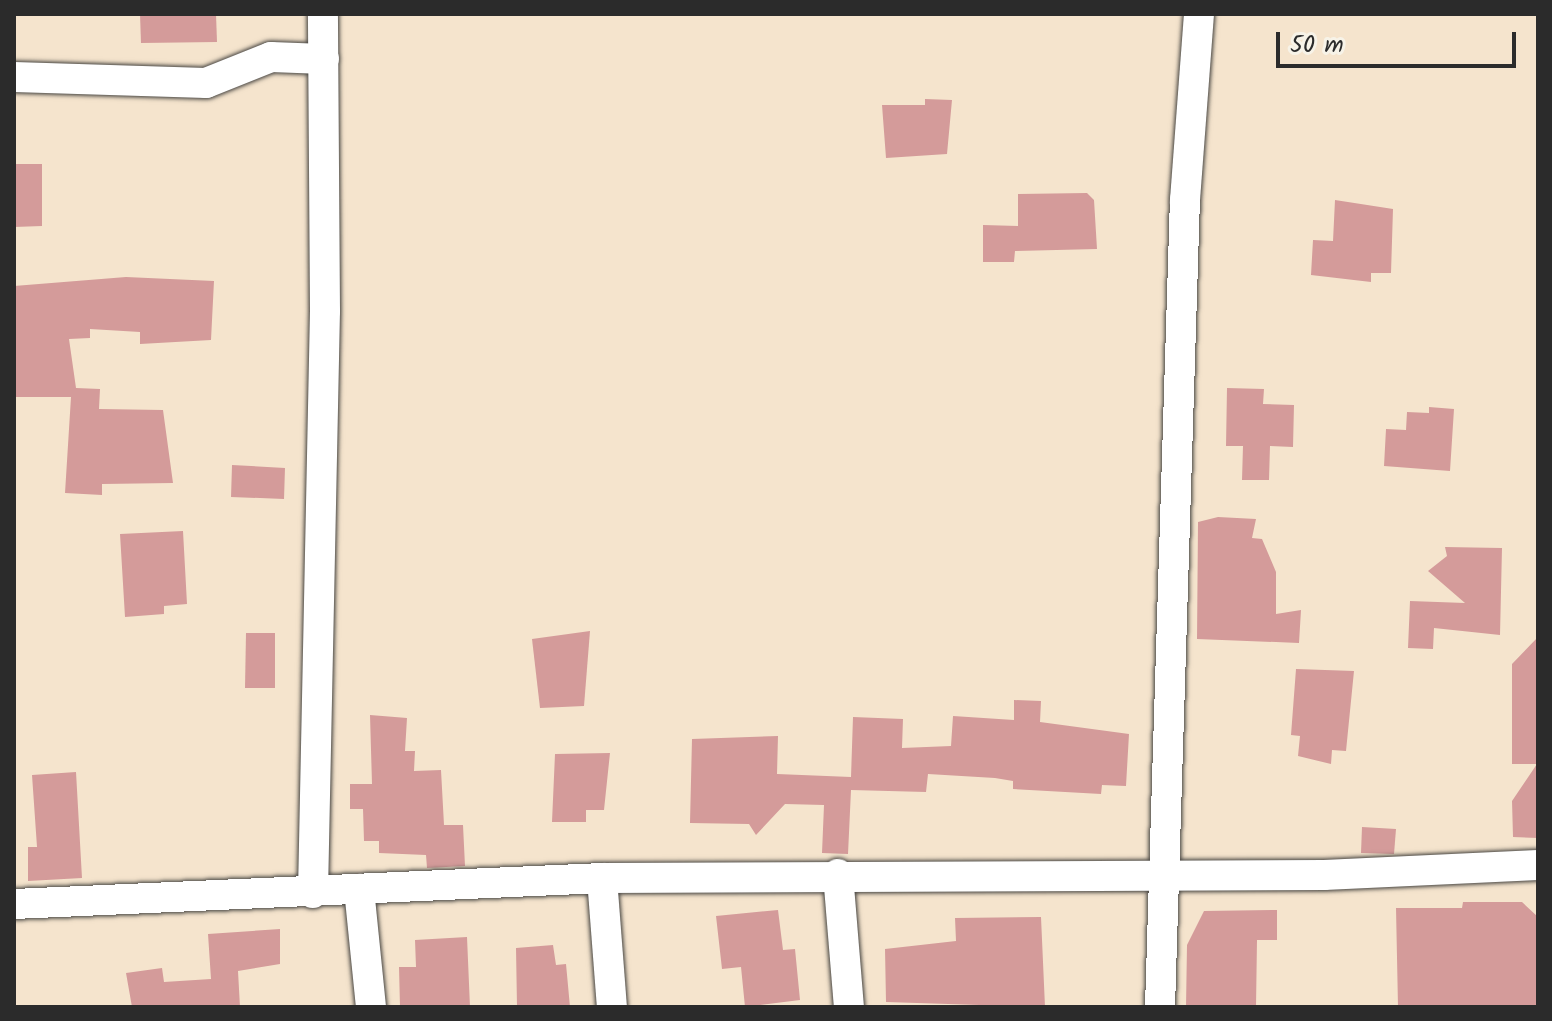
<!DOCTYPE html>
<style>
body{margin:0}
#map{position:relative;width:1552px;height:1021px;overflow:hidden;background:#f5e4cd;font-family:Kalam,sans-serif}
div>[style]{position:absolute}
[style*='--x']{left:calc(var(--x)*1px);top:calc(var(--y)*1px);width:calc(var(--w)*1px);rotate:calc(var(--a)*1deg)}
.building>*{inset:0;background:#d49b9a}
.roads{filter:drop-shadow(0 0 2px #494743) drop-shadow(0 0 2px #494743)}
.minor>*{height:30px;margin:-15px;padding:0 15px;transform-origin:15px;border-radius:15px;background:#fff}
span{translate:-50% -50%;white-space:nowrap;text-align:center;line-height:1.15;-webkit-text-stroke:8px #f7f3e8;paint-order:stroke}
.frame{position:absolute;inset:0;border:16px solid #2b2b2b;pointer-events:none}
.scale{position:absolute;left:1276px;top:32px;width:240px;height:36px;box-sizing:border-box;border:4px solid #2b2b2b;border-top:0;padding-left:10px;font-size:24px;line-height:28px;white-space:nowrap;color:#2b2b2b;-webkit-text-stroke:6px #f7f3e8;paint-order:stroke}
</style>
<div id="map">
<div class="building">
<div style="clip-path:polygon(140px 14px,216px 14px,217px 42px,141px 43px)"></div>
<div style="clip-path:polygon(925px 99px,952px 100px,947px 154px,886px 158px,882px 105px,925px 105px)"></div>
<div style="clip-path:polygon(14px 164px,42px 164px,42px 226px,14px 227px)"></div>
<div style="clip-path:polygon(1087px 193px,1094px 200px,1097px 249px,1015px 251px,1014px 262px,983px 262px,983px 225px,1018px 226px,1018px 194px)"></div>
<div style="clip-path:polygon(1335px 200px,1393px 209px,1391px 273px,1371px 273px,1371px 282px,1311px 275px,1313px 240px,1333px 241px)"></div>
<div style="clip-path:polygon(126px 277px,214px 281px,211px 340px,140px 344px,140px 332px,90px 329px,90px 338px,69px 339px,76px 388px,100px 389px,99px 409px,163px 410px,173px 483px,102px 484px,102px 495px,65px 493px,71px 397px,16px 397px,14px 286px)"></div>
<div style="clip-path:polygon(1227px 388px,1264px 389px,1263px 404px,1294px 405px,1293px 447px,1270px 446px,1269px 480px,1242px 480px,1243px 446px,1226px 446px)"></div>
<div style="clip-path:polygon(1429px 407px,1454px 409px,1450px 471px,1384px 466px,1386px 429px,1406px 430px,1407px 412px,1429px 413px)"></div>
<div style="clip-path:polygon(232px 465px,285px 468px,284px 499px,231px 497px)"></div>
<div style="clip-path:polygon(1218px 517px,1256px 519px,1252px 538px,1262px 539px,1276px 572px,1276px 614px,1301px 610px,1299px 643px,1197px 639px,1198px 522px)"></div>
<div style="clip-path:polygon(183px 531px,187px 604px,164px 606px,164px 614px,125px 617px,120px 534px)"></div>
<div style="clip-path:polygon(1445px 547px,1502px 548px,1500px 635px,1434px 628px,1433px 649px,1408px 648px,1410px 601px,1465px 603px,1428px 571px,1447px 556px)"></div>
<div style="clip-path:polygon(590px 631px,584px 706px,540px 708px,532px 639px)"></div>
<div style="clip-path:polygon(246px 633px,275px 633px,275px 688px,245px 688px)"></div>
<div style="clip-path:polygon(1538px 637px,1538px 838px,1513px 837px,1512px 801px,1537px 764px,1512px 764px,1512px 664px)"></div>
<div style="clip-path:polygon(1296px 669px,1354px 671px,1346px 751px,1332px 750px,1331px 764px,1298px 756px,1300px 736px,1291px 735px)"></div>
<div style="clip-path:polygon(1014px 700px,1041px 701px,1040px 722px,1129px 734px,1126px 786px,1102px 785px,1101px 794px,1013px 789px,1013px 781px,995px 778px,928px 774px,926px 792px,851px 790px,848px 854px,822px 853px,824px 805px,785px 804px,756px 835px,749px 824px,690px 823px,692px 739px,778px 736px,777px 774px,851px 777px,853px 717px,903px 719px,902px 748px,951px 746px,953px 716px,1014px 720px)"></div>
<div style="clip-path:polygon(370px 715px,407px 718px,405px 751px,415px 751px,414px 771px,441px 770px,444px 825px,463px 825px,465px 866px,427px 868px,426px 855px,379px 853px,379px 841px,364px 841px,363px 809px,350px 809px,350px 784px,372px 784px)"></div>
<div style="clip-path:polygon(610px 753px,604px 810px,586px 810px,586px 822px,552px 822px,555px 754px)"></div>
<div style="clip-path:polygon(76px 772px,82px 878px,28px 881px,28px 847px,37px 847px,32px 775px)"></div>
<div style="clip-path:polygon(1362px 827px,1396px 829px,1394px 854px,1361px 853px)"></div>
<div style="clip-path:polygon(1463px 902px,1522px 902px,1538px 917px,1538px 1007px,1398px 1007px,1396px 908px,1462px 908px)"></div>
<div style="clip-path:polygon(778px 910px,783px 950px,795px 949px,800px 1000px,745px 1007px,741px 967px,722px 969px,716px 916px)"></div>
<div style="clip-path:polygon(1277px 910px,1277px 940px,1257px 940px,1256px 1007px,1186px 1007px,1187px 945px,1204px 911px)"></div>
<div style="clip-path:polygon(1041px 917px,1045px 1007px,886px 1002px,885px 949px,956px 941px,955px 918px)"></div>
<div style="clip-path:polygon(280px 929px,280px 964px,238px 971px,240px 1007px,132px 1007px,126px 973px,162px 968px,164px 982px,211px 979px,208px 934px)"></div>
<div style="clip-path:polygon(467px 937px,470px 1007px,400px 1007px,399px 967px,416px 967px,415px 940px)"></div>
<div style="clip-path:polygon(553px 945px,556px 965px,566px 964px,570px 1007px,517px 1007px,516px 948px)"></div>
</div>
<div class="roads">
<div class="minor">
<div style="--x:14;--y:77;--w:192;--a:1.8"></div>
<div style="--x:206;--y:83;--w:70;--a:-21.8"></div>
<div style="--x:271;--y:57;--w:53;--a:2.2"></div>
<div style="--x:838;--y:874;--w:133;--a:85.3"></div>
<div style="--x:602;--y:878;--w:129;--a:85.6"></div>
<div style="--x:359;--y:889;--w:119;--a:84.2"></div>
<div style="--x:313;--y:893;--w:582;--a:-88.82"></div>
<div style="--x:325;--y:311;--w:297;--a:-90.4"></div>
<div style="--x:14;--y:904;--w:589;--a:-2.53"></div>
<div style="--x:602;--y:878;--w:722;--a:-0.24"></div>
<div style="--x:1324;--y:875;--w:214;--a:-2.7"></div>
<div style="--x:1160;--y:1007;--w:807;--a:-88.23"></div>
<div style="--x:1185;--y:200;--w:187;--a:-85.7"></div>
</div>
</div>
<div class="frame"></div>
<div class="scale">50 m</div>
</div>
